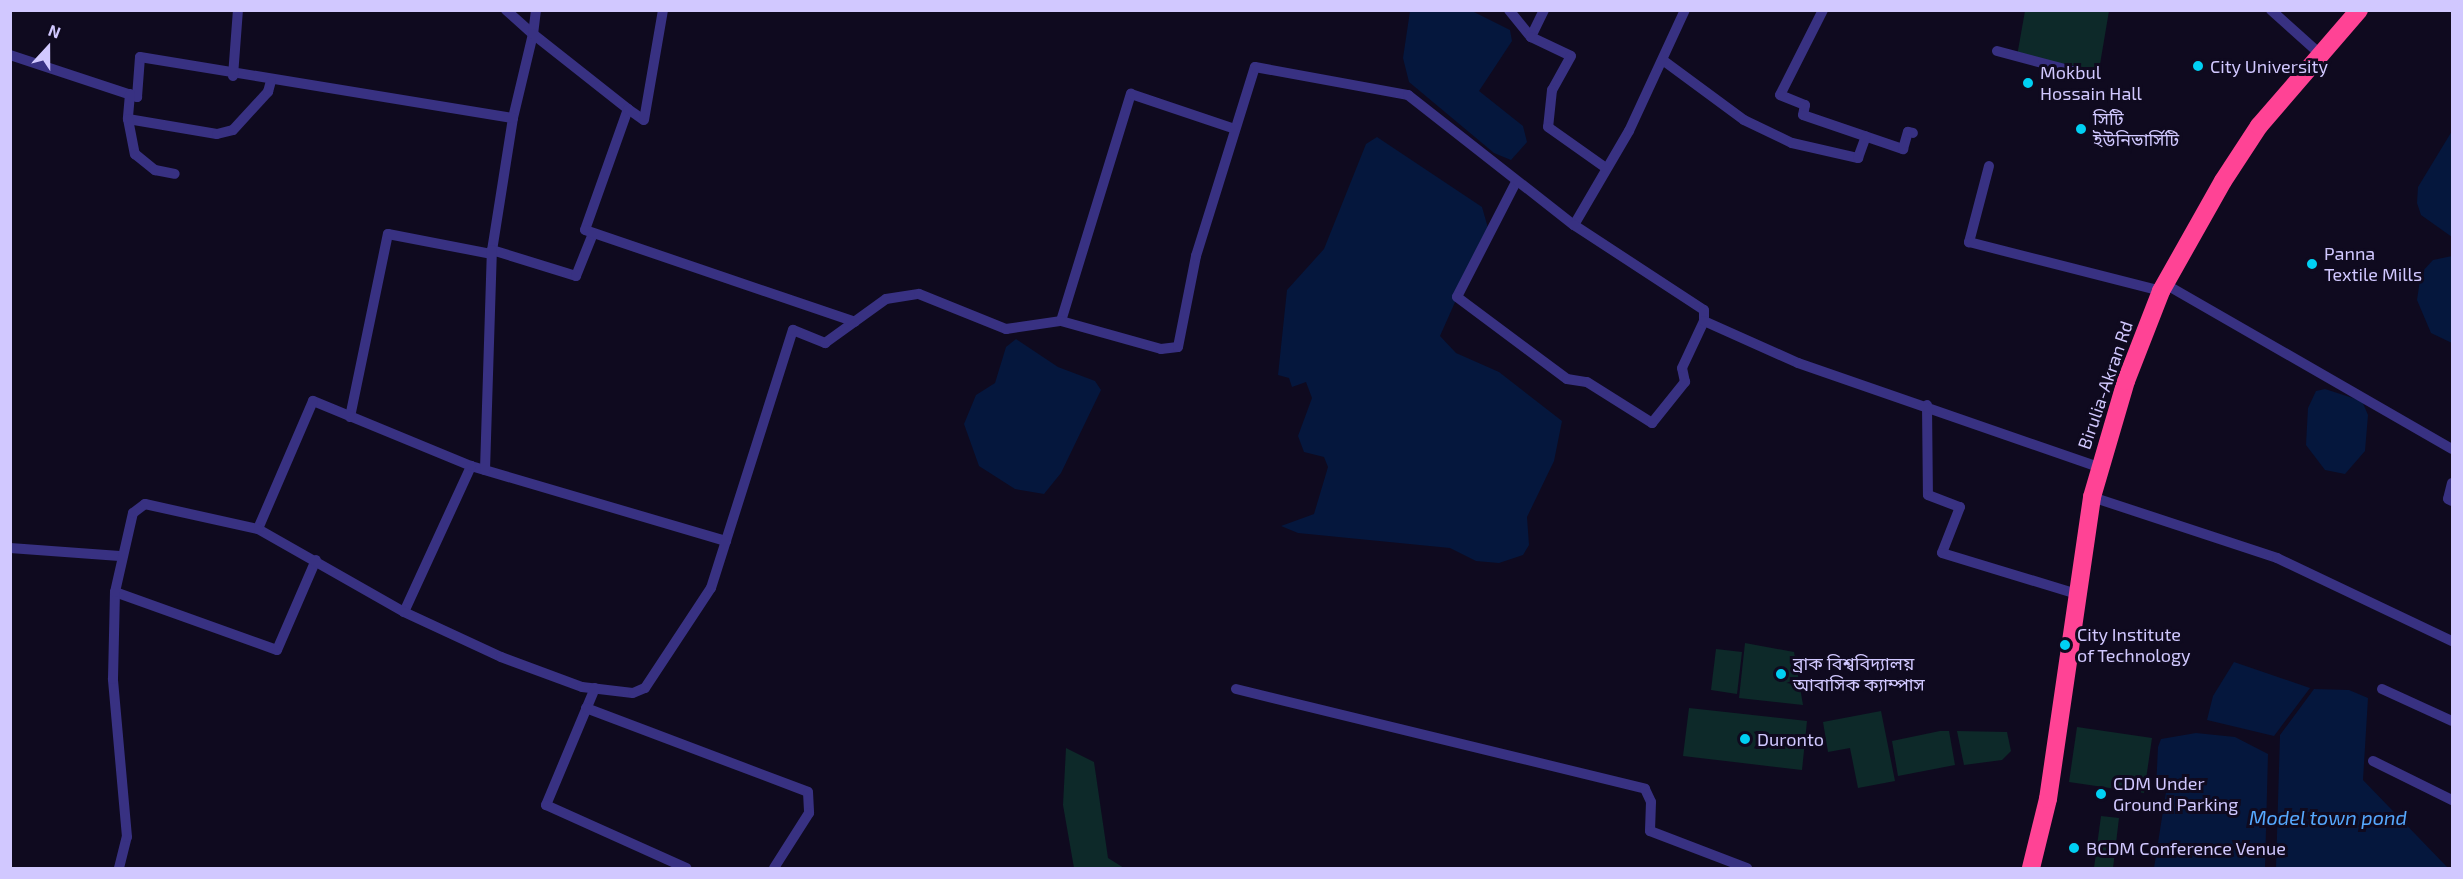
<!DOCTYPE html>
<meta charset="utf-8">
<style>
body{margin:0}
#map{position:relative;width:2463px;height:879px;overflow:hidden;background:#0f0a1f;font-family:"Exo 2","Noto Sans Bengali",sans-serif}
div>[style]{position:absolute}
[style*='--x']{left:calc(var(--x)*1px);top:calc(var(--y)*1px);width:calc(var(--w)*1px);rotate:calc(var(--a)*1deg)}
.green>*{inset:0;background:#0d2929}
.water>*{inset:0;background:#05173d}
.street>*{height:10px;margin:-5px;padding:0 5px;transform-origin:5px;border-radius:5px;background:#383182}
.highway>*{height:18px;margin:-9px;padding:0 9px;transform-origin:9px;border-radius:9px;background:#ff4395}
.dots>*{width:16px;height:16px;translate:-50% -50%;box-sizing:border-box;border:3px solid #0f0a1f;border-radius:50%}
span{translate:-50% -50%;white-space:nowrap;text-align:center;line-height:1.15;-webkit-text-stroke:6px #0f0a1f;paint-order:stroke}
.poi-label{font-size:18px;color:#d1c8ff}
.left{translate:0 -50%;text-align:left}
.street-label{font-size:18px;color:#d1c8ff}
.water-label{font-size:20px;color:#56a9ff;font-style:italic}
.frame{position:absolute;inset:0;border:12px solid #d1c8ff;pointer-events:none}
.north{position:absolute;left:18px;top:18px;width:60px;height:60px;-webkit-text-stroke:4px #0f0a1f;paint-order:stroke;rotate:21deg;font-size:16px;font-weight:700;line-height:24px;text-align:center;color:#d1c8ff}
.north::after{content:'';display:block;margin:auto;width:21px;height:27px;background:#d1c8ff;clip-path:polygon(50% 0,100% 100%,50% 72%,0 100%)}
</style>
<div id="map">
<div class="green">
<div style="clip-path:polygon(2025px 11px,2109px 11px,2099px 70px,2017px 56px)"></div>
<div style="clip-path:polygon(1745px 643px,1794px 652px,1803px 705px,1739px 698px)"></div>
<div style="clip-path:polygon(1716px 649px,1742px 652px,1737px 694px,1711px 690px)"></div>
<div style="clip-path:polygon(1689px 708px,1807px 721px,1802px 770px,1683px 756px)"></div>
<div style="clip-path:polygon(1881px 711px,1895px 781px,1858px 788px,1850px 748px,1828px 752px,1823px 722px)"></div>
<div style="clip-path:polygon(2077px 727px,2152px 738px,2144px 793px,2069px 782px)"></div>
<div style="clip-path:polygon(1940px 731px,1949px 731px,1955px 765px,1898px 776px,1892px 741px)"></div>
<div style="clip-path:polygon(1957px 731px,2007px 732px,2011px 751px,2002px 760px,1964px 765px)"></div>
<div style="clip-path:polygon(1066px 748px,1094px 762px,1108px 858px,1124px 868px,1074px 868px,1063px 805px)"></div>
<div style="clip-path:polygon(2101px 816px,2119px 818px,2113px 868px,2094px 868px)"></div>
</div>
<div class="water">
<div style="clip-path:polygon(1410px 11px,1472px 11px,1510px 30px,1512px 41px,1479px 91px,1523px 126px,1527px 142px,1511px 160px,1494px 153px,1409px 82px,1403px 58px)"></div>
<div style="clip-path:polygon(2452px 131px,2452px 237px,2421px 215px,2417px 203px,2418px 187px)"></div>
<div style="clip-path:polygon(1377px 137px,1482px 207px,1488px 228px,1440px 336px,1456px 353px,1499px 372px,1562px 421px,1554px 461px,1527px 517px,1529px 545px,1523px 555px,1499px 563px,1476px 561px,1450px 548px,1298px 533px,1281px 526px,1314px 514px,1328px 467px,1324px 457px,1304px 452px,1298px 436px,1312px 398px,1306px 382px,1292px 387px,1289px 378px,1278px 375px,1287px 290px,1324px 249px,1366px 144px)"></div>
<div style="clip-path:polygon(2452px 256px,2452px 343px,2431px 333px,2417px 300px,2421px 273px,2433px 260px)"></div>
<div style="clip-path:polygon(1016px 339px,1058px 367px,1095px 381px,1101px 390px,1061px 473px,1044px 494px,1015px 489px,979px 466px,964px 424px,976px 395px,995px 383px,1006px 347px)"></div>
<div style="clip-path:polygon(2325px 389px,2362px 401px,2368px 415px,2365px 451px,2345px 474px,2325px 470px,2306px 445px,2308px 408px,2316px 391px)"></div>
<div style="clip-path:polygon(2234px 662px,2310px 688px,2274px 736px,2207px 720px,2213px 696px)"></div>
<div style="clip-path:polygon(2314px 689px,2349px 690px,2368px 698px,2363px 780px,2448px 868px,2276px 868px,2280px 735px)"></div>
<div style="clip-path:polygon(2196px 733px,2235px 737px,2268px 754px,2265px 868px,2154px 868px,2166px 792px,2156px 789px,2158px 747px,2161px 739px)"></div>
</div>
<div class="street">
<div style="--x:506;--y:10;--w:36;--a:42"></div>
<div style="--x:533;--y:34;--w:86;--a:103.4"></div>
<div style="--x:513;--y:118;--w:134;--a:99"></div>
<div style="--x:492;--y:250;--w:88;--a:17.2"></div>
<div style="--x:576;--y:276;--w:43;--a:-68.2"></div>
<div style="--x:536;--y:10;--w:24;--a:97"></div>
<div style="--x:533;--y:34;--w:121;--a:38.3"></div>
<div style="--x:628;--y:109;--w:128;--a:109.6"></div>
<div style="--x:585;--y:230;--w:285;--a:18.8"></div>
<div style="--x:1509;--y:10;--w:35;--a:51"></div>
<div style="--x:1544;--y:10;--w:30;--a:116"></div>
<div style="--x:1531;--y:37;--w:44;--a:25.4"></div>
<div style="--x:1571;--y:56;--w:39;--a:119"></div>
<div style="--x:1552;--y:90;--w:37;--a:96"></div>
<div style="--x:1548;--y:127;--w:71;--a:35.3"></div>
<div style="--x:1823;--y:10;--w:95;--a:116.8"></div>
<div style="--x:1780;--y:95;--w:27;--a:22"></div>
<div style="--x:1805;--y:105;--w:10;--a:101"></div>
<div style="--x:1803;--y:115;--w:106;--a:18.8"></div>
<div style="--x:1903;--y:149;--w:18;--a:-74"></div>
<div style="--x:1908;--y:132;--w:5;--a:11"></div>
<div style="--x:2271;--y:10;--w:64;--a:41.9"></div>
<div style="--x:1997;--y:51;--w:93;--a:14.9"></div>
<div style="--x:10;--y:55;--w:134;--a:18.3"></div>
<div style="--x:137;--y:97;--w:40;--a:-85.7"></div>
<div style="--x:140;--y:57;--w:378;--a:9.3"></div>
<div style="--x:1664;--y:61;--w:99;--a:36.4"></div>
<div style="--x:1744;--y:120;--w:53;--a:25.6"></div>
<div style="--x:1792;--y:143;--w:68;--a:12.8"></div>
<div style="--x:1858;--y:158;--w:23;--a:-70"></div>
<div style="--x:233;--y:76;--w:66;--a:-85.7"></div>
<div style="--x:130;--y:94;--w:25;--a:95"></div>
<div style="--x:128;--y:119;--w:90;--a:9.6"></div>
<div style="--x:217;--y:134;--w:16;--a:-14"></div>
<div style="--x:233;--y:130;--w:52;--a:-47.4"></div>
<div style="--x:268;--y:92;--w:11;--a:-75"></div>
<div style="--x:628;--y:109;--w:19;--a:35"></div>
<div style="--x:644;--y:120;--w:112;--a:-80.2"></div>
<div style="--x:128;--y:119;--w:36;--a:79"></div>
<div style="--x:135;--y:154;--w:26;--a:39"></div>
<div style="--x:155;--y:170;--w:20;--a:11"></div>
<div style="--x:1989;--y:166;--w:79;--a:104.7"></div>
<div style="--x:1969;--y:242;--w:198;--a:14.3"></div>
<div style="--x:1516;--y:182;--w:129;--a:117.2"></div>
<div style="--x:1457;--y:297;--w:137;--a:36.7"></div>
<div style="--x:1567;--y:379;--w:20;--a:9"></div>
<div style="--x:1587;--y:382;--w:77;--a:32.2"></div>
<div style="--x:1652;--y:423;--w:53;--a:-51.2"></div>
<div style="--x:1685;--y:382;--w:14;--a:-102"></div>
<div style="--x:1682;--y:368;--w:52;--a:-64.9"></div>
<div style="--x:1574;--y:225;--w:109;--a:-59.7"></div>
<div style="--x:1629;--y:131;--w:133;--a:-65.2"></div>
<div style="--x:2165;--y:284;--w:331;--a:29.9"></div>
<div style="--x:1061;--y:321;--w:238;--a:-72.9"></div>
<div style="--x:1131;--y:94;--w:107;--a:18.6"></div>
<div style="--x:1927;--y:405;--w:90;--a:89.4"></div>
<div style="--x:1928;--y:495;--w:34;--a:21"></div>
<div style="--x:1960;--y:507;--w:49;--a:111.4"></div>
<div style="--x:1942;--y:553;--w:141;--a:16.9"></div>
<div style="--x:350;--y:417;--w:187;--a:-78.3"></div>
<div style="--x:388;--y:234;--w:106;--a:10.9"></div>
<div style="--x:471;--y:466;--w:266;--a:16.4"></div>
<div style="--x:485;--y:470;--w:220;--a:-88.2"></div>
<div style="--x:2452;--y:483;--w:16;--a:104"></div>
<div style="--x:2448;--y:499;--w:4;--a:27"></div>
<div style="--x:2092;--y:497;--w:195;--a:18.2"></div>
<div style="--x:2277;--y:558;--w:194;--a:25.4"></div>
<div style="--x:10;--y:548;--w:110;--a:4.2"></div>
<div style="--x:115;--y:592;--w:172;--a:19.7"></div>
<div style="--x:277;--y:650;--w:98;--a:-66.6"></div>
<div style="--x:404;--y:612;--w:161;--a:-65.3"></div>
<div style="--x:471;--y:466;--w:171;--a:-157.6"></div>
<div style="--x:313;--y:401;--w:139;--a:113.3"></div>
<div style="--x:258;--y:529;--w:168;--a:29.6"></div>
<div style="--x:404;--y:612;--w:107;--a:24.9"></div>
<div style="--x:501;--y:657;--w:86;--a:20.3"></div>
<div style="--x:582;--y:687;--w:51;--a:6.7"></div>
<div style="--x:633;--y:693;--w:13;--a:-23"></div>
<div style="--x:645;--y:688;--w:120;--a:-56.6"></div>
<div style="--x:711;--y:588;--w:271;--a:-72.4"></div>
<div style="--x:793;--y:330;--w:35;--a:22"></div>
<div style="--x:825;--y:343;--w:75;--a:-35.8"></div>
<div style="--x:886;--y:299;--w:33;--a:-9"></div>
<div style="--x:919;--y:294;--w:94;--a:21.9"></div>
<div style="--x:1006;--y:329;--w:56;--a:-8.3"></div>
<div style="--x:1061;--y:321;--w:104;--a:15.6"></div>
<div style="--x:1161;--y:349;--w:17;--a:-7"></div>
<div style="--x:1178;--y:347;--w:93;--a:-78.8"></div>
<div style="--x:1196;--y:256;--w:198;--a:-72.7"></div>
<div style="--x:1255;--y:67;--w:156;--a:10.4"></div>
<div style="--x:1408;--y:95;--w:211;--a:38.1"></div>
<div style="--x:1574;--y:225;--w:155;--a:33.2"></div>
<div style="--x:1704;--y:310;--w:11;--a:90"></div>
<div style="--x:1704;--y:321;--w:103;--a:24.1"></div>
<div style="--x:1798;--y:363;--w:318;--a:19.1"></div>
<div style="--x:595;--y:688;--w:127;--a:112.7"></div>
<div style="--x:546;--y:805;--w:154;--a:24.2"></div>
<div style="--x:1236;--y:689;--w:421;--a:13.7"></div>
<div style="--x:1645;--y:789;--w:14;--a:65"></div>
<div style="--x:1651;--y:802;--w:29;--a:92"></div>
<div style="--x:1650;--y:831;--w:104;--a:20.9"></div>
<div style="--x:2382;--y:689;--w:77;--a:24.6"></div>
<div style="--x:586;--y:708;--w:237;--a:20.7"></div>
<div style="--x:808;--y:792;--w:21;--a:87"></div>
<div style="--x:809;--y:813;--w:65;--a:122.5"></div>
<div style="--x:2373;--y:761;--w:88;--a:26.3"></div>
<div style="--x:119;--y:868;--w:32;--a:-76"></div>
<div style="--x:127;--y:837;--w:159;--a:-95.1"></div>
<div style="--x:113;--y:679;--w:87;--a:-88.7"></div>
<div style="--x:115;--y:592;--w:81;--a:-77.2"></div>
<div style="--x:133;--y:513;--w:15;--a:-37"></div>
<div style="--x:145;--y:504;--w:116;--a:12.5"></div>
</div>
<div class="highway">
<div style="--x:2031;--y:868;--w:71;--a:-76.2"></div>
<div style="--x:2048;--y:799;--w:305;--a:-81.7"></div>
<div style="--x:2092;--y:497;--w:121;--a:-73.7"></div>
<div style="--x:2126;--y:381;--w:97;--a:-68.7"></div>
<div style="--x:2161;--y:291;--w:126;--a:-60.6"></div>
<div style="--x:2223;--y:181;--w:66;--a:-56.8"></div>
<div style="--x:2259;--y:126;--w:153;--a:-49.2"></div>
</div>
<div class="dots">
<div style="left:2198px;top:66px;background:#00d0f3"></div>
<div style="left:2028px;top:83px;background:#00d0f3"></div>
<div style="left:2081px;top:129px;background:#00d0f3"></div>
<div style="left:2312px;top:264px;background:#00d0f3"></div>
<div style="left:2065px;top:645px;background:#00d0f3"></div>
<div style="left:1781px;top:674px;background:#00d0f3"></div>
<div style="left:1745px;top:739px;background:#00d0f3"></div>
<div style="left:2101px;top:794px;background:#00d0f3"></div>
<div style="left:2074px;top:848px;background:#00d0f3"></div>
</div>
<div class="poi-label">
<span class="left" style="left:2210px;top:66px">City University</span>
<span class="left" style="left:2040px;top:83px">Mokbul<br>Hossain Hall</span>
<span class="left" style="left:2093px;top:129px">সিটি<br>ইউনিভার্সিটি</span>
<span class="left" style="left:2324px;top:264px">Panna<br>Textile Mills</span>
<span class="left" style="left:2077px;top:645px">City Institute<br>of Technology</span>
<span class="left" style="left:1793px;top:674px">ব্রাক বিশ্ববিদ্যালয়<br>আবাসিক ক্যাম্পাস</span>
<span class="left" style="left:1757px;top:739px">Duronto</span>
<span class="left" style="left:2113px;top:794px">CDM Under<br>Ground Parking</span>
<span class="left" style="left:2086px;top:848px">BCDM Conference Venue</span>
</div>
<div class="street-label">
<span style="left:2105px;top:385px;rotate:-71deg">Birulia-Akran Rd</span>
</div>
<div class="water-label">
<span style="left:2328px;top:817px">Model town pond</span>
</div>
<div class="frame"></div>
<div class="north">N</div>
</div>
